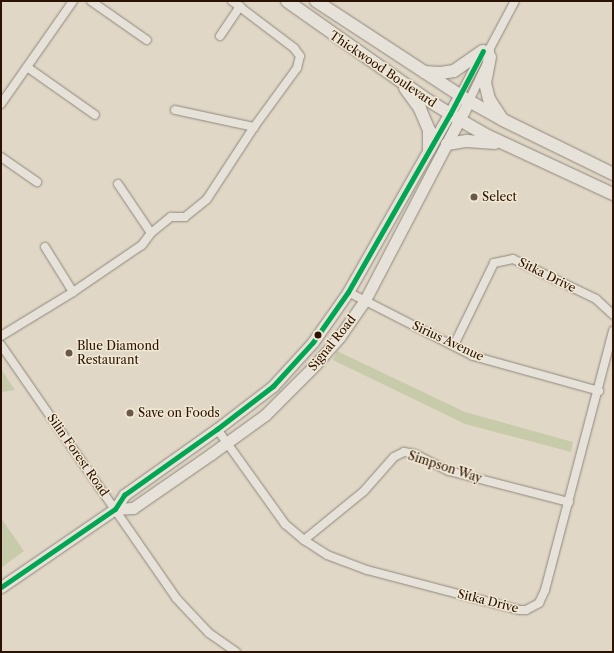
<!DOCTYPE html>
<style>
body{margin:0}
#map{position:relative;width:614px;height:653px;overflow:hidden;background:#e0d7c6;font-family:"Libre Caslon Text",serif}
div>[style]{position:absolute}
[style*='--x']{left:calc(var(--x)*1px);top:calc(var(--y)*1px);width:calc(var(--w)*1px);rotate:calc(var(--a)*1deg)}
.green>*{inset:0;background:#c8cba9}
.roads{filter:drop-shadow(0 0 1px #8f877c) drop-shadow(0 0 1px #8f877c)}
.minor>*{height:8px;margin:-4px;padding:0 4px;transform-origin:4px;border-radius:4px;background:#e6e2da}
.tertiary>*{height:11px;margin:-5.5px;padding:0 5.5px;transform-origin:5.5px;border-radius:5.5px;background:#e6e2da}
.secondary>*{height:12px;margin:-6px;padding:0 6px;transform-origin:6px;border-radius:6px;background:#e6e2da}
.bus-1>*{height:5px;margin:-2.5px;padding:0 2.5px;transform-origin:2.5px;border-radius:2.5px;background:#00a651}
.dots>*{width:11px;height:11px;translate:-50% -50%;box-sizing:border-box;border:2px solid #f1e8d3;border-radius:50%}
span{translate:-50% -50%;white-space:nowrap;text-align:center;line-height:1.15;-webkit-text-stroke:3px #f1e8d3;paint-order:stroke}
.street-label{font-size:12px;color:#2b1203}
.poi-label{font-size:12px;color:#2b1203}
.left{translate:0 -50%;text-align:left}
.frame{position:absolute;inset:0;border:2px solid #2b1203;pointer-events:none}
</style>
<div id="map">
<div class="green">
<div style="clip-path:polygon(337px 351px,465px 412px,573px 442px,571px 452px,465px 424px,333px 360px)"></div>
<div style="clip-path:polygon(1px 369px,15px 390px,1px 392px)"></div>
<div style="clip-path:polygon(1px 518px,24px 551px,1px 568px)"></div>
</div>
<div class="roads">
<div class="minor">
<div style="--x:91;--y:1;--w:68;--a:34.9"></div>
<div style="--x:220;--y:36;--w:36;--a:-56"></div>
<div style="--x:27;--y:67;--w:83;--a:35.2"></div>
<div style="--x:460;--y:95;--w:47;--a:-62.4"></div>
<div style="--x:469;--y:101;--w:49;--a:-64.5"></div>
<div style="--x:490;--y:57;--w:9;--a:-90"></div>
<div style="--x:490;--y:48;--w:53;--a:-62"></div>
<div style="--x:1;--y:104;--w:126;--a:-55"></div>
<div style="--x:175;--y:110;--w:81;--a:12.1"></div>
<div style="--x:1;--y:157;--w:44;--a:34.8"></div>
<div style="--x:118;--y:184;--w:59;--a:56"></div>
<div style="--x:45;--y:247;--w:53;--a:58.1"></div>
<div style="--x:348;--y:292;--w:140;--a:27.1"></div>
<div style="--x:473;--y:356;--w:131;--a:15.5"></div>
<div style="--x:1;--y:336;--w:84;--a:-31.4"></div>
<div style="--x:73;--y:292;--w:83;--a:-34.3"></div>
<div style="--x:142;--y:245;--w:15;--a:-53"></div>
<div style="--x:151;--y:233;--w:26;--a:-39"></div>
<div style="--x:171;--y:217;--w:14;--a:0"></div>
<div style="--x:185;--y:217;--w:28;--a:-39"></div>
<div style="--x:207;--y:199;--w:86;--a:-56.9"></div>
<div style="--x:254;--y:127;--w:73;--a:-53.9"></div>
<div style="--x:297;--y:68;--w:12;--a:-76"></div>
<div style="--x:300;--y:56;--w:10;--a:-127"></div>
<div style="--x:294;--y:48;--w:78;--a:-142.8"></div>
<div style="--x:1;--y:345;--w:308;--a:55.3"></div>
<div style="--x:176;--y:598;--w:48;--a:46.7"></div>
<div style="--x:209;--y:633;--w:33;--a:35"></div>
<div style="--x:454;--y:345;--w:91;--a:-64"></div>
<div style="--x:494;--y:263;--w:19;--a:-12"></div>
<div style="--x:513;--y:259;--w:92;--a:25.7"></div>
<div style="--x:596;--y:299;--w:23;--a:43"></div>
<div style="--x:217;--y:429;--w:117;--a:54.4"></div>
<div style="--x:285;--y:524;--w:25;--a:40"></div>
<div style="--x:304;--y:540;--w:27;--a:33"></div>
<div style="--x:327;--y:555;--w:43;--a:20.6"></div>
<div style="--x:367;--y:570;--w:157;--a:14.7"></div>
<div style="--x:519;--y:610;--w:7;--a:0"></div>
<div style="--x:526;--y:610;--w:15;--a:-28"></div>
<div style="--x:539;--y:603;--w:14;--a:-65"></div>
<div style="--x:545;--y:590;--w:268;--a:-75.3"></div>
<div style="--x:304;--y:540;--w:77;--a:-39.2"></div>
<div style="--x:364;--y:491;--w:45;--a:-48.6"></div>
<div style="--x:394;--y:457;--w:11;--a:-27"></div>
<div style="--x:404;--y:452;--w:11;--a:10"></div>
<div style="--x:415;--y:454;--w:38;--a:27"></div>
<div style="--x:449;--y:471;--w:124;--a:14.5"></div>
</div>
<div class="tertiary">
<div style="--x:115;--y:509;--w:18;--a:-3"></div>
<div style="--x:133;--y:508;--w:95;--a:-34.7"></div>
<div style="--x:211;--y:454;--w:67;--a:-35.8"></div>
<div style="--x:265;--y:415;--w:71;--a:-45"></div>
<div style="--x:315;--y:365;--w:38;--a:-49"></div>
<div style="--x:340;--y:336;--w:44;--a:-55.2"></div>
<div style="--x:365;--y:300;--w:225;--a:-62.4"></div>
<div style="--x:1;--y:587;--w:138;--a:-34.4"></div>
<div style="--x:115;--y:509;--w:17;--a:-57"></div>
<div style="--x:124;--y:495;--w:114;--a:-35.4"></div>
<div style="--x:217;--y:429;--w:71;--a:-37.5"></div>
<div style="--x:273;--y:386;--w:59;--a:-47.7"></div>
<div style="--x:313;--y:342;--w:61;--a:-55"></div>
<div style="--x:348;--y:292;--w:227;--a:-60.4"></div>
</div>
<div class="secondary">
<div style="--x:287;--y:1;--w:166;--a:35.2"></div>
<div style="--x:423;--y:97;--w:44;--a:31.9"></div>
<div style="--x:460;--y:120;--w:32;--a:30"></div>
<div style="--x:488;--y:136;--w:138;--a:24.9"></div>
<div style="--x:316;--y:1;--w:183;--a:33.2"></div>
<div style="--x:469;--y:101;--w:39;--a:29"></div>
<div style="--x:503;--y:120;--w:123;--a:26.1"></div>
<div style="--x:490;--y:57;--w:26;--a:101"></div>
<div style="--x:485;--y:83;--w:16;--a:76"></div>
<div style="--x:489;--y:99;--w:24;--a:57"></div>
<div style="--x:424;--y:72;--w:17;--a:3"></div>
<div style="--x:441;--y:73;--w:13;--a:-9"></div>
<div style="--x:454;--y:71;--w:35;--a:-35"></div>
<div style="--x:405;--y:88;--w:26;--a:54"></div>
<div style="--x:420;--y:109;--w:23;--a:67"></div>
<div style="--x:429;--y:130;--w:20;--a:90"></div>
<div style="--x:447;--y:144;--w:20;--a:-9"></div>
<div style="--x:467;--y:141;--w:28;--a:4"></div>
</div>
</div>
<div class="bus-1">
<div style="--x:1;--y:587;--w:138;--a:-34.4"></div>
<div style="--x:115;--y:509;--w:17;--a:-57"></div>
<div style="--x:124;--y:495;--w:114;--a:-35.4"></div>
<div style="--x:217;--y:429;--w:71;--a:-37.5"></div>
<div style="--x:273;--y:386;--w:59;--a:-47.7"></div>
<div style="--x:313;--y:342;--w:61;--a:-55"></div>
<div style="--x:348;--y:292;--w:205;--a:-60.2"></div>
<div style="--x:450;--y:114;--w:71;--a:-62.4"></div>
</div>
<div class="dots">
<div style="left:474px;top:197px;background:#6a5747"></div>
<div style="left:318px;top:335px;background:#2b1203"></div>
<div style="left:69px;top:353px;background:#6a5747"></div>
<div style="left:130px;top:413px;background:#6a5747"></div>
</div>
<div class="street-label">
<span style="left:383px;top:69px;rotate:34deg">Thickwood Boulevard</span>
<span style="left:547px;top:275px;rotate:26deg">Sitka Drive</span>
<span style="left:448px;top:341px;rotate:25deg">Sirius Avenue</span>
<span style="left:332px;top:343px;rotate:-51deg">Signal Road</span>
<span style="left:78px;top:455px;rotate:55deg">Silin Forest Road</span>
<span style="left:445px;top:467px;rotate:18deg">Simpson Way</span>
<span style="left:488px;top:601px;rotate:14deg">Sitka Drive</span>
</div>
<div class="poi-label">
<span class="left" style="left:482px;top:197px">Select</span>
<span class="left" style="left:77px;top:353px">Blue Diamond<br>Restaurant</span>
<span class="left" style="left:138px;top:413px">Save on Foods</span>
</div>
<div class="frame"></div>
</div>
